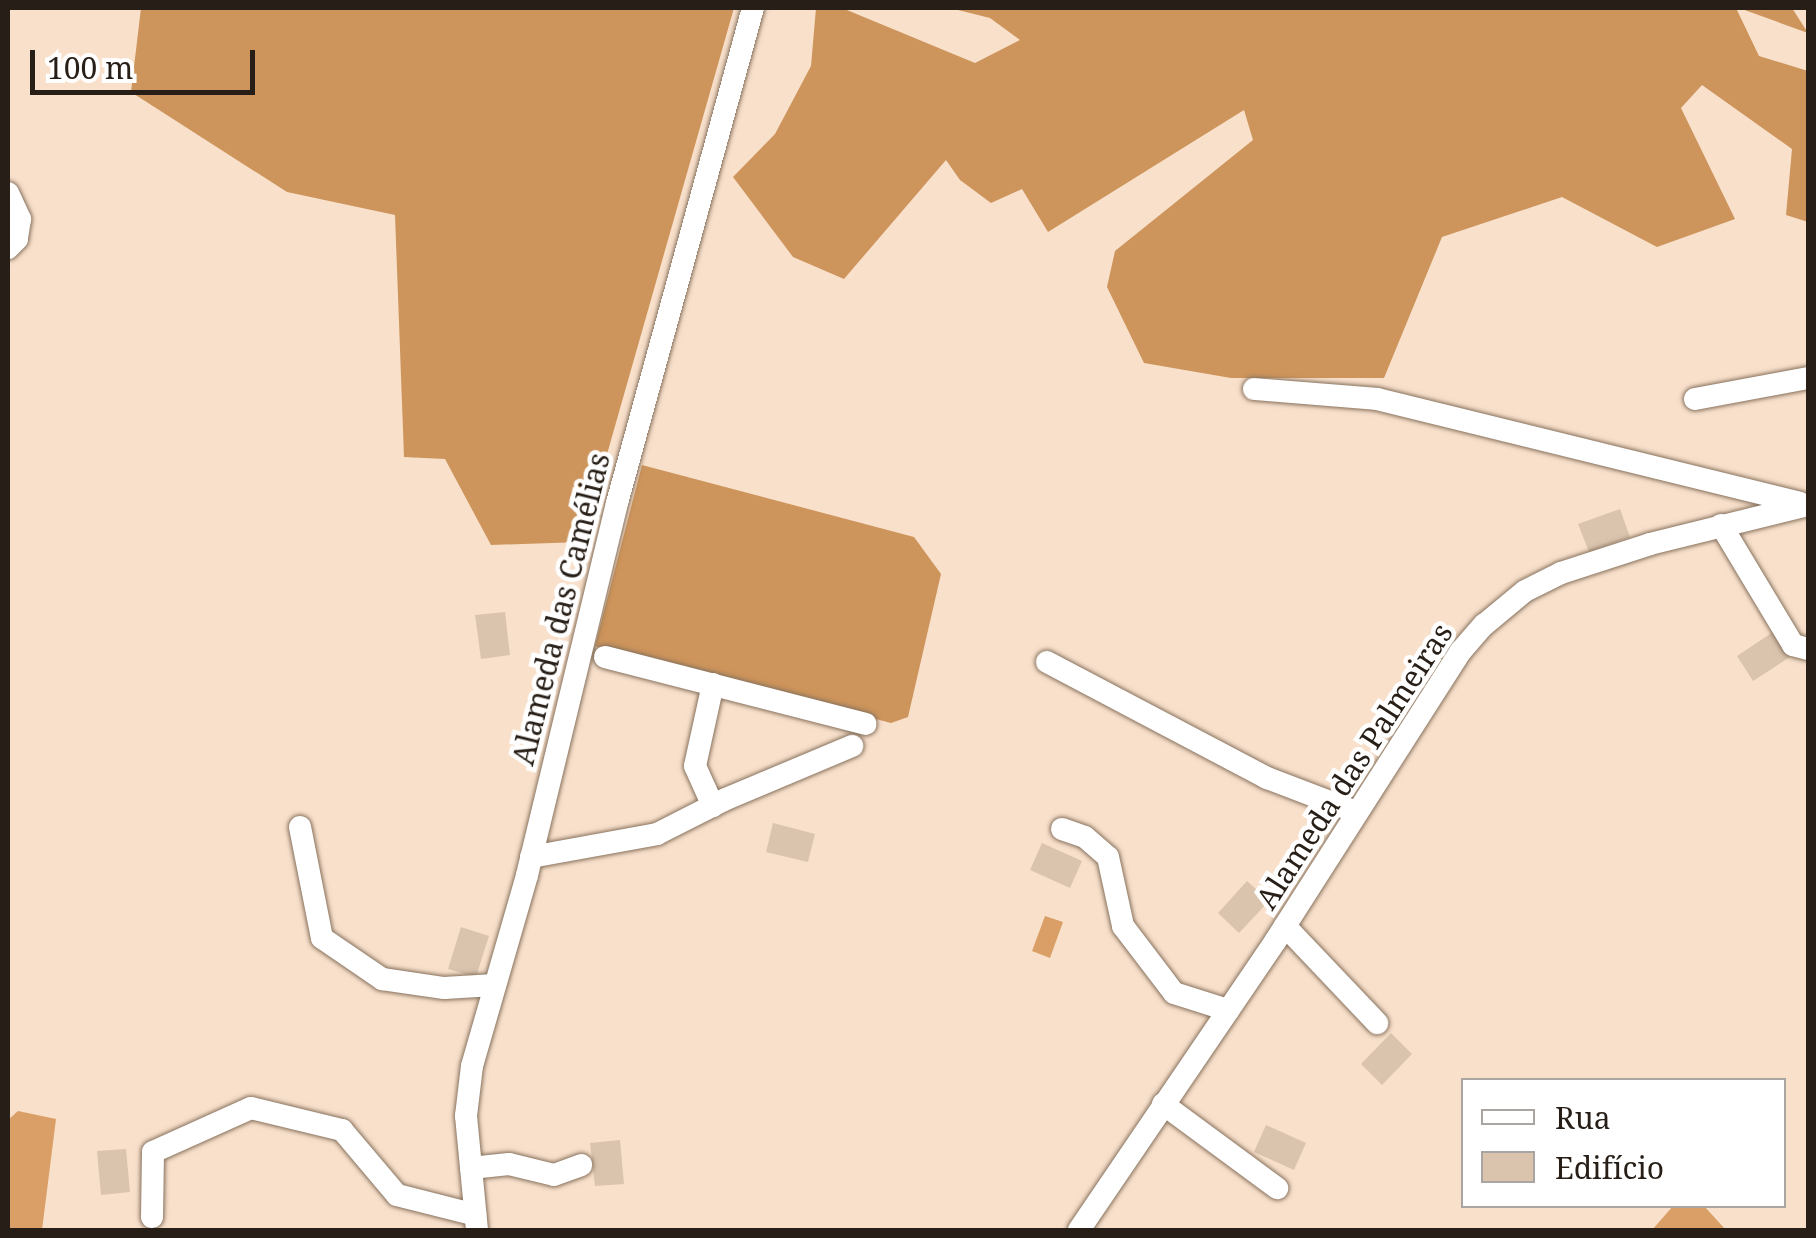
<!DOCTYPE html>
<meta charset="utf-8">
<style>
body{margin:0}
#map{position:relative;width:1816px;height:1238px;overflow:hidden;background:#f8e0cb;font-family:"Noto Serif",serif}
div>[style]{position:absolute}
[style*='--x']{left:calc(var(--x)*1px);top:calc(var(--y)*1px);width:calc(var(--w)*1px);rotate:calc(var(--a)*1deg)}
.forest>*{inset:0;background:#cd945b}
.water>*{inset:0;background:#d99f66}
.building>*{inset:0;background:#dac4ae}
.roads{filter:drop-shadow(0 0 2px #87725e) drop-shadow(0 0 2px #87725e)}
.minor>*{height:22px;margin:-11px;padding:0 11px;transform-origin:11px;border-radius:11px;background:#fff}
span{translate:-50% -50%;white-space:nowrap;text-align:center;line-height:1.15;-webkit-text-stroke:9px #fff;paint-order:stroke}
.street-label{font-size:30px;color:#271f17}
.frame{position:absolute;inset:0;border:10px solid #271f17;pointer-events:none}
.legend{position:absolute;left:1461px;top:1078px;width:325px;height:130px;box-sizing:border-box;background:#fff;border:2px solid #a9a5a2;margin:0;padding:12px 18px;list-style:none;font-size:30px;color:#271f17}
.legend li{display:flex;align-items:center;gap:20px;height:50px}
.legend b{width:50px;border:2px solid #a9a5a2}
.scale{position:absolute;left:30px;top:50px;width:225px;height:45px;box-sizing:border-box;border:5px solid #271f17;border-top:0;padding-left:12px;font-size:30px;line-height:35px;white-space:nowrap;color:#271f17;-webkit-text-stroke:8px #fff;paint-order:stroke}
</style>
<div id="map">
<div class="forest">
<div style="clip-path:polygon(141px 8px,734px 8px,582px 542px,491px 545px,445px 459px,404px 457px,395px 215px,287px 192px,131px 92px)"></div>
<div style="clip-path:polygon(816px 8px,842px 8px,975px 63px,1020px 40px,990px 18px,950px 8px,1736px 8px,1759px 56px,1808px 71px,1808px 222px,1786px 215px,1792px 149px,1702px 85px,1681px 108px,1735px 219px,1657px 247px,1562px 197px,1442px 237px,1384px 378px,1231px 378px,1144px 363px,1107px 287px,1115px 251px,1253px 140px,1244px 110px,1048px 232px,1022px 189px,991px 203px,960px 180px,946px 160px,844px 279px,793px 257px,733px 177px,775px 134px,811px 66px)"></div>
<div style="clip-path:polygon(1739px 8px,1792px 8px,1808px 33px)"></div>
<div style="clip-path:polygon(642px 465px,914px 537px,941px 574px,908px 717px,891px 723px,595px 646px)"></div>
</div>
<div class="water">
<div style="clip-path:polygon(1045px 916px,1063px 922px,1050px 958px,1032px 951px)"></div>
<div style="clip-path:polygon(18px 1111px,56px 1119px,42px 1230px,8px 1230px,8px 1120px)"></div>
<div style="clip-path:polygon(1673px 1206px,1704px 1206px,1726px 1230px,1652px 1230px)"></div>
</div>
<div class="building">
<div style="clip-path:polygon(1620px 509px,1630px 537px,1589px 552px,1578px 524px)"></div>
<div style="clip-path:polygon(505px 612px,510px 655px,481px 659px,475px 615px)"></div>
<div style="clip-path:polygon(1773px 632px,1790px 657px,1753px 681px,1737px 656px)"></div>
<div style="clip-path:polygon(773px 823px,815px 834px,808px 862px,766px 852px)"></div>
<div style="clip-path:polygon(1042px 843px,1082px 861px,1070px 888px,1030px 870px)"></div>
<div style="clip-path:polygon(1247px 881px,1269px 901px,1239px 933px,1218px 913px)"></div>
<div style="clip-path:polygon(461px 927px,489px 936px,476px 977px,448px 969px)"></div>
<div style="clip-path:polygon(1391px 1033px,1412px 1054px,1382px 1085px,1361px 1064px)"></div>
<div style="clip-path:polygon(1266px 1125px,1306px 1143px,1294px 1170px,1254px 1152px)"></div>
<div style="clip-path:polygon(620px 1140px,624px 1184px,595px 1186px,590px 1143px)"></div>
<div style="clip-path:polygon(126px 1149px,130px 1192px,101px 1195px,97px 1151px)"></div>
</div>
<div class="roads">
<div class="minor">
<div style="--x:8;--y:193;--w:29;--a:65"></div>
<div style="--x:20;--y:219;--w:20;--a:99"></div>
<div style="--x:17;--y:239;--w:13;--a:135"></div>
<div style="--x:1254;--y:389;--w:123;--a:4.6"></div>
<div style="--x:1377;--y:399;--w:435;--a:13.8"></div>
<div style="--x:1695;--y:399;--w:115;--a:-10.5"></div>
<div style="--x:1721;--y:525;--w:140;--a:59"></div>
<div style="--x:1793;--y:645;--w:16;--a:15"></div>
<div style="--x:605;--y:657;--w:269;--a:14.4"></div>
<div style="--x:1047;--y:662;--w:249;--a:27.8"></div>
<div style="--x:1267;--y:778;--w:95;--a:20.9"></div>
<div style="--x:713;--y:684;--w:84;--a:102.4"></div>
<div style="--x:695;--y:766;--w:44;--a:65.8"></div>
<div style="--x:300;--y:827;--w:113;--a:78.8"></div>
<div style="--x:322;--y:938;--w:73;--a:34.3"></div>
<div style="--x:382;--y:979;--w:63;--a:8.3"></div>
<div style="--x:444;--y:988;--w:51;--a:-3.4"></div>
<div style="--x:1062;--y:829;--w:24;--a:19"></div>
<div style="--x:1085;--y:837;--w:30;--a:41"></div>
<div style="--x:1108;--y:857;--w:71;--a:77.7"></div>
<div style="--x:1123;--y:926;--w:84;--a:52.7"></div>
<div style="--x:1174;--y:993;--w:57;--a:17.5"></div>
<div style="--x:531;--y:857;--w:128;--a:-10.3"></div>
<div style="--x:657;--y:834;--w:77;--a:-26.9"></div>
<div style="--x:726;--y:799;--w:137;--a:-22.8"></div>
<div style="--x:1285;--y:926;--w:134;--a:46.5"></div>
<div style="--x:1163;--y:1104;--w:142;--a:36.4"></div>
<div style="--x:471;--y:1168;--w:38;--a:-6"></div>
<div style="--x:509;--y:1164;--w:46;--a:13.7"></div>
<div style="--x:554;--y:1175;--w:29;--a:-20"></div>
<div style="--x:152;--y:1217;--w:65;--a:-89.1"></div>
<div style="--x:153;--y:1152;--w:107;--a:-24.2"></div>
<div style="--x:251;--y:1108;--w:94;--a:13.6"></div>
<div style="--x:342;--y:1130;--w:85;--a:49.8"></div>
<div style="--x:397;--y:1195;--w:81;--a:14.2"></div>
<div style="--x:477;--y:1230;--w:115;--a:-95.5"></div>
<div style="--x:466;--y:1116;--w:50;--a:-83.2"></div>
<div style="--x:472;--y:1066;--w:199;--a:-73.9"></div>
<div style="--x:527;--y:875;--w:383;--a:-76.4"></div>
<div style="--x:617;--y:503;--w:513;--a:-74.64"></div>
<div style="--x:1079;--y:1230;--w:351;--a:-55.8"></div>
<div style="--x:1276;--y:940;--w:343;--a:-57.4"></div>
<div style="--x:1461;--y:651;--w:35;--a:-49"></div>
<div style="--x:1484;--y:625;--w:53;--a:-39.7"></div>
<div style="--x:1525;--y:591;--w:40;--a:-26.6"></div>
<div style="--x:1561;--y:573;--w:94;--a:-18"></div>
<div style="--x:1650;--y:544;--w:163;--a:-13.9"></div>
</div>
</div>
<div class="street-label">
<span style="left:561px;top:609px;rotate:-76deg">Alameda das Camélias</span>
<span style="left:1354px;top:766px;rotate:-57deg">Alameda das Palmeiras</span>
</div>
<div class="frame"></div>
<ul class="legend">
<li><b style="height:12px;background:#fff"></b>Rua</li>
<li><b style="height:28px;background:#dac4ae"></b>Edifício</li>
</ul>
<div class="scale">100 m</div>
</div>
